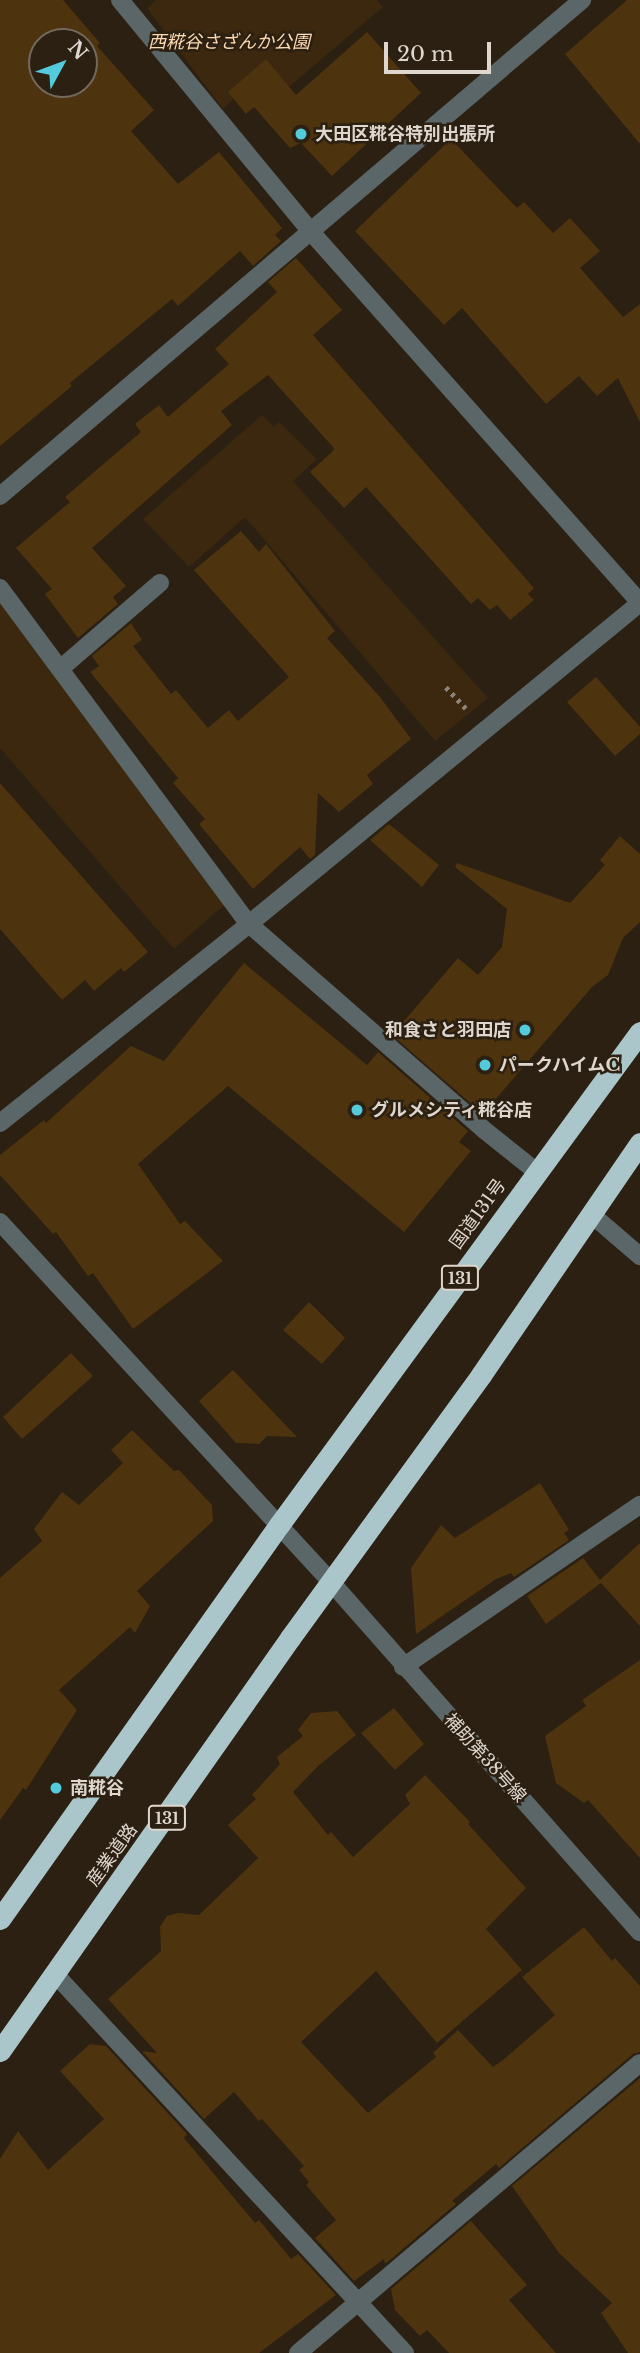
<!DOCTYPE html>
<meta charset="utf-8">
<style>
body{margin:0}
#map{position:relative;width:640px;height:2353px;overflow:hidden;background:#2b2012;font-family:"Libre Baskerville","Noto Sans JP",serif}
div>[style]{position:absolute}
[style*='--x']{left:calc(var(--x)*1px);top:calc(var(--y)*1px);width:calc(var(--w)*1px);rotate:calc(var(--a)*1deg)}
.green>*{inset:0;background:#3b280e}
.building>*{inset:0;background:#4d330e}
.path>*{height:4.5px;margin-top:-2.25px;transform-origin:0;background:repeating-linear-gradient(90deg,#8d8479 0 3.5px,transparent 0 8.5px)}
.minor>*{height:18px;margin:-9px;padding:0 9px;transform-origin:9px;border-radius:9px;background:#5b6668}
.highway>*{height:21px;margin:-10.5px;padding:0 10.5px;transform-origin:10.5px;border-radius:10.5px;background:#abc6ca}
.dots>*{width:19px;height:19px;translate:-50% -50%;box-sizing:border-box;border:4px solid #2b2012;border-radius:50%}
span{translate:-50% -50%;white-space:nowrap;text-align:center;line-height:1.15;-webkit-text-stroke:5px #2b2012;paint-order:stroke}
.shield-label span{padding:2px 5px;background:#2b2012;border:2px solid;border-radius:5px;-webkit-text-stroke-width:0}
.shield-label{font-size:16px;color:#dfd7ce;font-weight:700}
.park-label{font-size:18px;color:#fcdab1;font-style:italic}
.poi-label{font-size:18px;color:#dfd7ce;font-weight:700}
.left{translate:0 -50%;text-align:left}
.right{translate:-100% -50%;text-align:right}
.street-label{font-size:18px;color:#dfd7ce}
.north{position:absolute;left:28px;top:28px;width:70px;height:70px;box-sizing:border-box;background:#2b2012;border:2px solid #73695d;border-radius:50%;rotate:49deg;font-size:19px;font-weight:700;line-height:28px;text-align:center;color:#dfd7ce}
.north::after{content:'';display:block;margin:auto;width:24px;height:32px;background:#53cbda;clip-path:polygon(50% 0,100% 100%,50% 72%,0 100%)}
.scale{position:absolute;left:384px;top:42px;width:107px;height:32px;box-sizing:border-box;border:4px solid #dfd7ce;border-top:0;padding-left:9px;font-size:21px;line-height:24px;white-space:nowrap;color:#dfd7ce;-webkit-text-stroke:5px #2b2012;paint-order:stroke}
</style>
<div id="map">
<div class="green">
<div style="clip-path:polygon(156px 0,377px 0,383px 7px,284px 91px,264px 69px,223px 109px,147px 8px)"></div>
<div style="clip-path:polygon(262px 415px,274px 427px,279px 422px,317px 459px,293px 481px,488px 698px,435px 741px,245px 517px,189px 567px,143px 519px)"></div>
<div style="clip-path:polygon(0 603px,226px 903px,174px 949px,0 748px)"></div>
</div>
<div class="building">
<div style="clip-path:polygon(evenodd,0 0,63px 0,100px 43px,97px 46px,154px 110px,131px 131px,178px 184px,219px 152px,282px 228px,275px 235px,281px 241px,253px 266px,240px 251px,178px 306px,172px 299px,70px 383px,72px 386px,0 446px,0 0,42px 42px,84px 42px,84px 84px,42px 84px,42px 42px)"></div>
<div style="clip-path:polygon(627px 0,640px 0,640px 144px,565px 54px)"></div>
<div style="clip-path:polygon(367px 32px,421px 93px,332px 176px,301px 143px,290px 148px,254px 107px,246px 114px,228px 92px,266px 59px,296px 95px)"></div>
<div style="clip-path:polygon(451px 139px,517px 208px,524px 202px,553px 233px,570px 218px,600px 251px,580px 268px,623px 317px,640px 304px,640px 422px,618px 378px,597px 396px,579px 376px,546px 404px,462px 308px,444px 325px,355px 231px)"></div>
<div style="clip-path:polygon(296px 258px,342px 310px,313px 335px,534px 588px,528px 594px,534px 600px,510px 620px,497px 605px,490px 610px,478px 598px,471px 604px,366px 487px,344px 508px,310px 472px,334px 450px,333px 447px,268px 375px,221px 411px,232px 425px,92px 548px,126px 586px,113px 597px,118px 604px,78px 638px,45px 594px,52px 589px,16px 548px,70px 502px,65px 497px,141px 432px,135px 424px,159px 405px,168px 417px,229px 364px,215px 349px,277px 292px,268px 282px)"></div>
<div style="clip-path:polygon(241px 531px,259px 552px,266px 544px,335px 631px,327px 638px,380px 697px,411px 739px,367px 775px,373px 784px,339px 812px,318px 793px,315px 855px,310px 859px,300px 847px,253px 889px,199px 824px,205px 819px,173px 783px,178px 778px,90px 672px,99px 666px,92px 656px,131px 623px,142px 640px,133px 646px,171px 694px,176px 690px,208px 728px,229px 710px,238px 721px,289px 677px,194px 570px)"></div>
<div style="clip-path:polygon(596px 677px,640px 727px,640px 734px,615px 756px,567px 702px)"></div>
<div style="clip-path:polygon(0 783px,148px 952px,124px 972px,121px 968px,94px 991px,85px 980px,62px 1000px,0 929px)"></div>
<div style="clip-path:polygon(389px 824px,439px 865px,422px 887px,370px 840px)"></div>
<div style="clip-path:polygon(620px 836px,640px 854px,640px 922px,623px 938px,608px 975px,592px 987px,483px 1114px,392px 1035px,458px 958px,478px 975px,502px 947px,507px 909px,455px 867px,457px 863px,570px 903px,605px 865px,600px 860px)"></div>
<div style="clip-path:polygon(244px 963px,367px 1065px,378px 1052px,468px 1131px,459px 1142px,471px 1151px,404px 1232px,228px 1086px,138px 1164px,180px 1224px,185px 1221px,223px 1261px,133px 1329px,93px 1273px,88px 1276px,56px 1232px,53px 1234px,0 1175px,0 1155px,44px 1120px,46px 1123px,131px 1046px,164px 1061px)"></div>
<div style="clip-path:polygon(309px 1302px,345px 1338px,322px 1364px,283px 1330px)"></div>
<div style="clip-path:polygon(71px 1353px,93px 1376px,22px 1439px,3px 1417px)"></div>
<div style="clip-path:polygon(233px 1370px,297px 1437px,267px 1436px,259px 1444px,236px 1443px,199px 1401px)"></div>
<div style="clip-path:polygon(132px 1430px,174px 1471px,179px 1470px,212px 1505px,213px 1521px,137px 1591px,150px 1606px,135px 1633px,130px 1627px,59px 1690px,77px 1710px,26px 1790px,23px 1788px,0 1820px,0 1578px,42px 1541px,34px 1529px,62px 1492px,79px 1505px,123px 1463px,111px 1450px)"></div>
<div style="clip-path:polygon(540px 1483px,569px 1530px,564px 1533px,569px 1540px,514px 1577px,511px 1573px,496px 1579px,416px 1634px,411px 1568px,441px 1525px,455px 1538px)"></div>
<div style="clip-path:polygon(640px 1543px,640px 1626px,601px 1583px,546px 1624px,527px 1596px,583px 1558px,600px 1580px)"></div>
<div style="clip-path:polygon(640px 1660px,640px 1858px,588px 1800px,584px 1803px,556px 1783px,545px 1736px,586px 1706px,582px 1700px)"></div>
<div style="clip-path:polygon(394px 1708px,424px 1744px,395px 1770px,361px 1733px)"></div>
<div style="clip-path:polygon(337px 1711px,356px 1735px,318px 1766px,293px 1792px,328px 1835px,331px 1832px,353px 1857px,410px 1804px,405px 1795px,425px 1775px,470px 1822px,468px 1824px,526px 1888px,486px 1929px,522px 1970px,437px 2043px,376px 1971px,301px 2042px,368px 2113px,436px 2057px,433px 2053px,458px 2030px,493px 2067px,503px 2060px,555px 2015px,522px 1977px,584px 1927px,612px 1961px,615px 1958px,640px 1986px,640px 2052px,633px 2054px,499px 2168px,496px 2164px,452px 2201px,456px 2204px,385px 2264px,384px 2259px,354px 2281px,315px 2238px,336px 2220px,306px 2185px,309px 2182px,299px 2170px,304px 2166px,262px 2119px,259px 2121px,234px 2092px,204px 2119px,142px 2051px,157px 2053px,108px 1999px,161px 1951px,160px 1927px,167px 1916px,178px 1913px,199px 1915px,258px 1858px,228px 1825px,256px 1799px,252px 1795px,280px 1764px,277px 1757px,303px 1736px,298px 1730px,311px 1713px)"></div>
<div style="clip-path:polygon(90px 2044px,106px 2046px,187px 2134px,184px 2138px,255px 2223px,259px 2220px,291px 2259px,298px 2254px,336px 2295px,259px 2353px,0 2353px,0 2159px,18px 2131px,48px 2170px,104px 2119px,60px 2071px)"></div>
<div style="clip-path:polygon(640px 2078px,640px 2353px,628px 2353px,601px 2313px,612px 2303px,559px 2253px,512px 2186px)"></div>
<div style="clip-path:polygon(471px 2221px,527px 2285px,509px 2300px,556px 2353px,449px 2353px,427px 2330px,420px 2336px,395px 2310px,391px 2289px)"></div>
</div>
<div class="path">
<div style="--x:446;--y:687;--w:34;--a:47"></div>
</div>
<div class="minor">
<div style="--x:120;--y:0;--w:302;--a:50.5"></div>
<div style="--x:312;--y:233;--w:494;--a:48.4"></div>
<div style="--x:0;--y:496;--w:765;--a:-40.44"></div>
<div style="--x:0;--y:588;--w:418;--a:53.5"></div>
<div style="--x:249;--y:924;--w:311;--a:41.2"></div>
<div style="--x:483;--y:1129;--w:69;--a:38.5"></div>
<div style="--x:60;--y:669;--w:132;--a:-40.7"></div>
<div style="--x:0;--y:1123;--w:319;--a:-38.6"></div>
<div style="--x:249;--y:924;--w:506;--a:-39.39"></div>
<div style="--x:591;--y:1214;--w:65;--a:40.6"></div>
<div style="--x:0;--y:1222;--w:489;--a:47.4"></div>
<div style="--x:331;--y:1582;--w:467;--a:48.6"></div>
<div style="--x:403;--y:1667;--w:287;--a:-34.4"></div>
<div style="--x:55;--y:1974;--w:516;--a:47.28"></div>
<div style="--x:298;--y:2353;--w:448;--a:-40.3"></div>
</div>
<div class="highway">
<div style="--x:0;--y:1919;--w:483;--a:-54.7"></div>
<div style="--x:279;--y:1525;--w:611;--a:-53.79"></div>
<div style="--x:0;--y:2051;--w:505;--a:-54.92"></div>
<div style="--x:290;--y:1638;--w:325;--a:-54"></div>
<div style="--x:481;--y:1375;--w:281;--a:-55.6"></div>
</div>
<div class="dots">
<div style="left:301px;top:134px;background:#53cbda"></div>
<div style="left:525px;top:1030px;background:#53cbda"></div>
<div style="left:485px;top:1065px;background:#53cbda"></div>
<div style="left:357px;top:1110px;background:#53cbda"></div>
<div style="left:56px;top:1788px;background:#53cbda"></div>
</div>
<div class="shield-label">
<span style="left:460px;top:1278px">131</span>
<span style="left:167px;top:1818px">131</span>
</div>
<div class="park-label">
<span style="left:229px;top:42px">西糀谷さざんか公園</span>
</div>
<div class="poi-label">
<span class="left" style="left:315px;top:134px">大田区糀谷特別出張所</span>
<span class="right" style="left:511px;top:1030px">和食さと羽田店</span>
<span class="left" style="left:499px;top:1065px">パークハイムC</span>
<span class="left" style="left:371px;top:1110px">グルメシティ糀谷店</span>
<span class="left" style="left:70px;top:1788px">南糀谷</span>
</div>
<div class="street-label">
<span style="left:478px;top:1214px;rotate:-54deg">国道131号</span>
<span style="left:485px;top:1758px;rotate:48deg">補助第38号線</span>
<span style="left:112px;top:1855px;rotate:-54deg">産業道路</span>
</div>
<div class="north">N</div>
<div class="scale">20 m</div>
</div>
